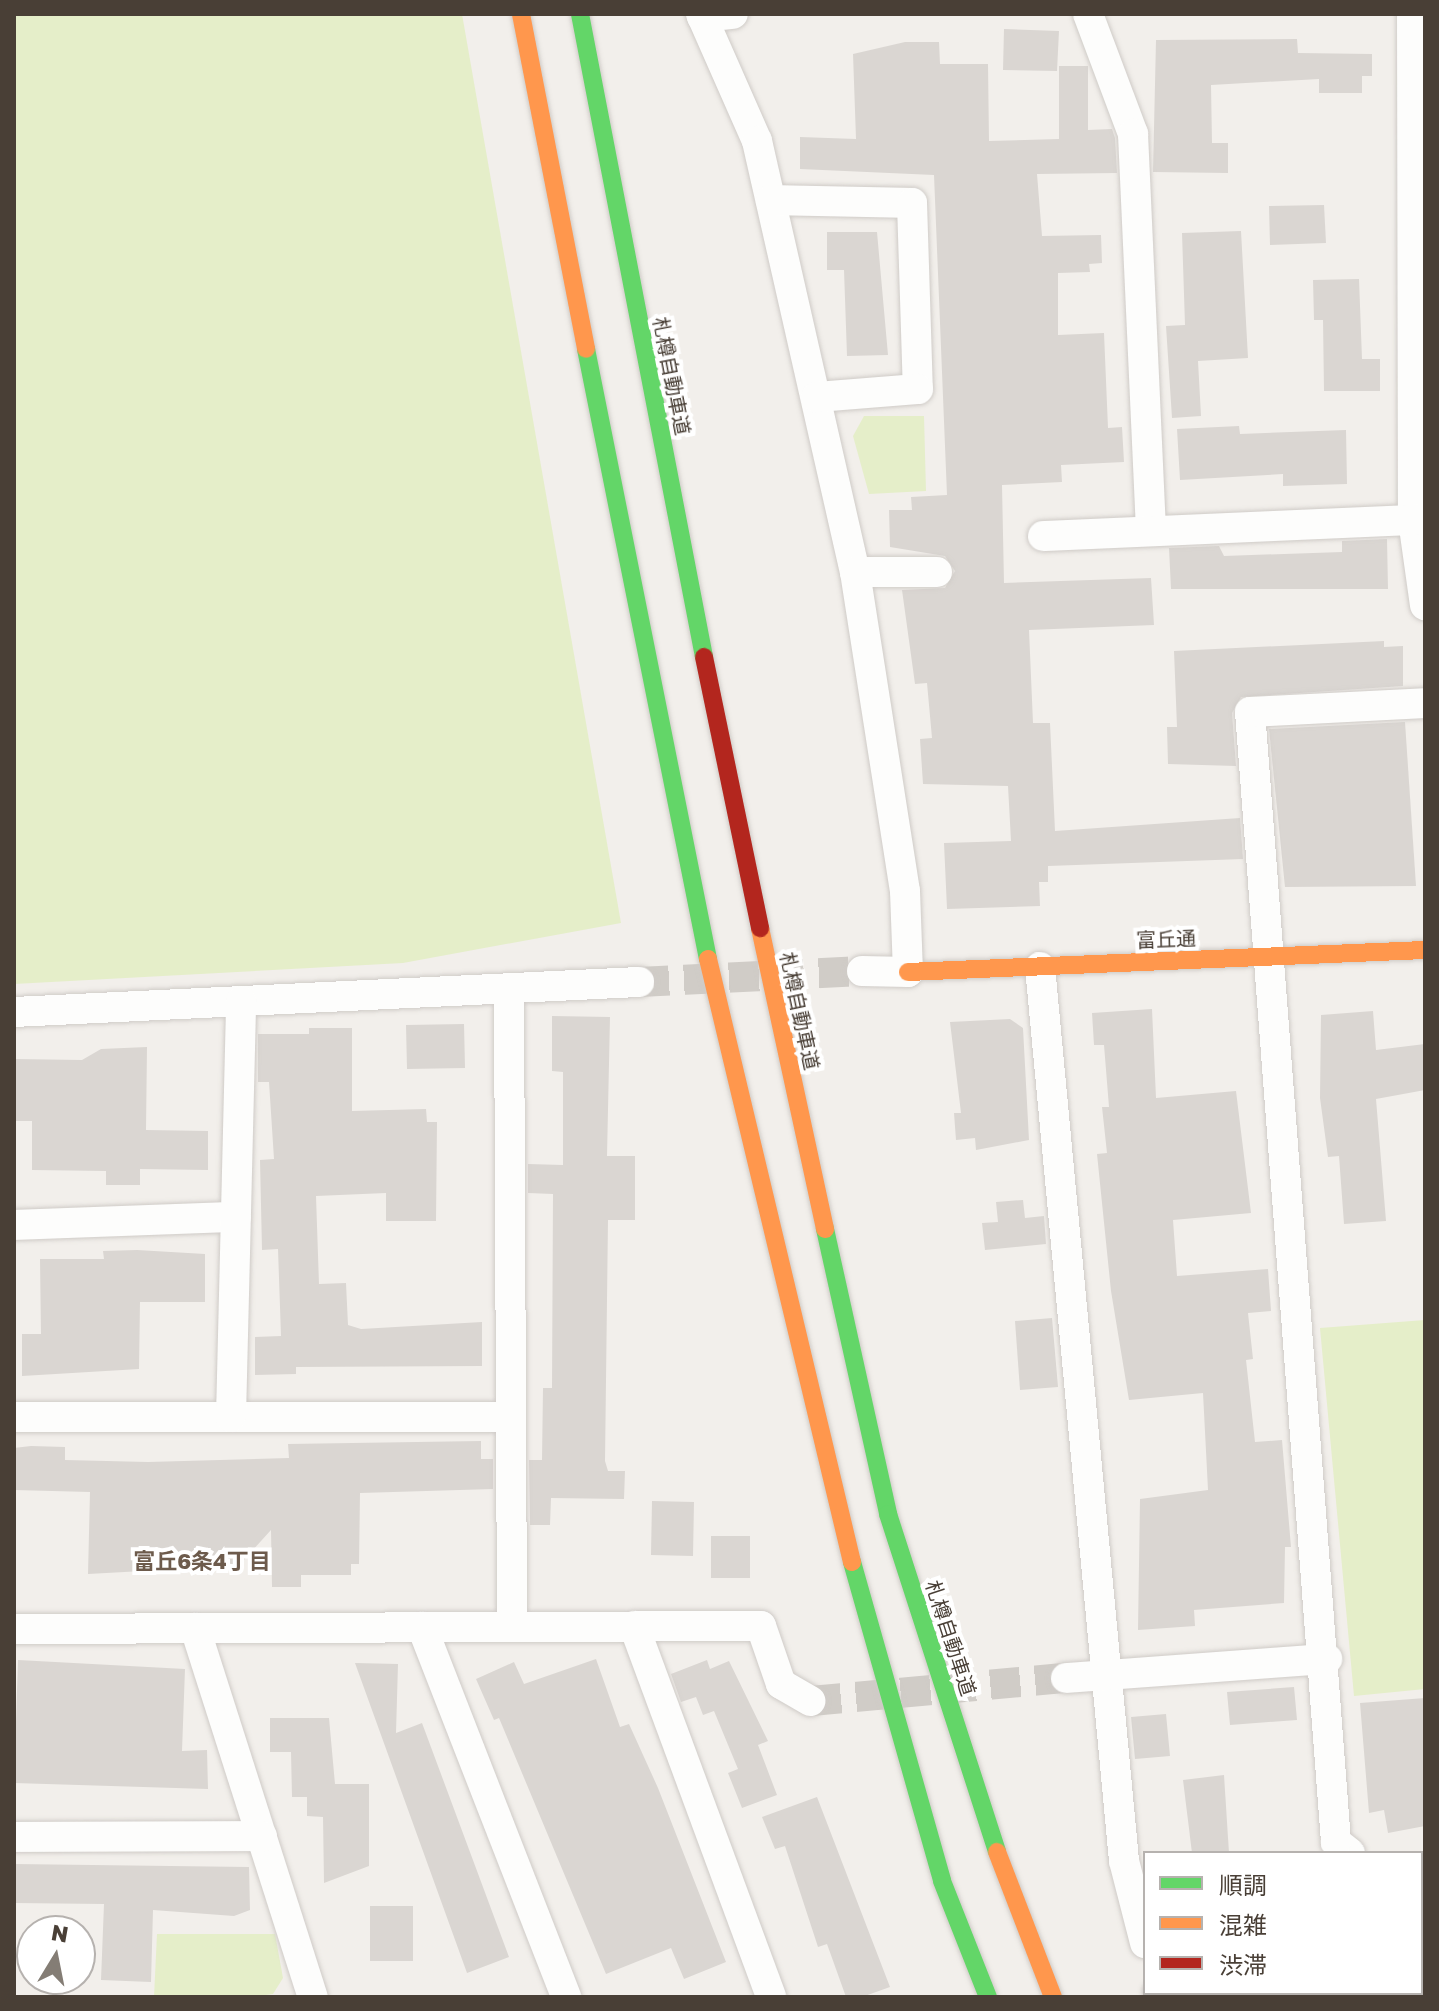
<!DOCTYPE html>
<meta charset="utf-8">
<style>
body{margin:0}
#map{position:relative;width:1439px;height:2011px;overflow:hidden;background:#f2efeb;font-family:"Golos Text","Noto Sans JP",sans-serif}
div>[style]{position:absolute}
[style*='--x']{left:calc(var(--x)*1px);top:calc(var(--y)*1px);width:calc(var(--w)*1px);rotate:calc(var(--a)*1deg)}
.green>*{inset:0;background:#e5eec9}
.building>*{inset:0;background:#dad6d2}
.street-tunnel>*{height:30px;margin-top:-15px;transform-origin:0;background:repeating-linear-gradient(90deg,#d0ccc7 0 30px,transparent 0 45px)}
.roads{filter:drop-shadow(0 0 2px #cfcbc7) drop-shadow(0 0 2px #cfcbc7)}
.street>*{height:30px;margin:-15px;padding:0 15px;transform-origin:15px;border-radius:15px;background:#fdfdfc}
.fast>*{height:18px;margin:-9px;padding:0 9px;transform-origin:9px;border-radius:9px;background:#63d668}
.slow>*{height:18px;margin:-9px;padding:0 9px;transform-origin:9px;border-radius:9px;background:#ff974d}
.jam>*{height:18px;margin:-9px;padding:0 9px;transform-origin:9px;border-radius:9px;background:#b3261e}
span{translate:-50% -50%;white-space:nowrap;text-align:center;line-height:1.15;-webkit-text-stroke:8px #fff;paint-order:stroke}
.street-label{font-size:20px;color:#493f36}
.neighbourhood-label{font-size:22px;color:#6d5b4c;font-weight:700}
.frame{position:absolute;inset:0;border:16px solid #493f36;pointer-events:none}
.legend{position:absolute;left:1143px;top:1851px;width:280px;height:144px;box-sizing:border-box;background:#fff;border:2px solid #b6b2af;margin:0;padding:10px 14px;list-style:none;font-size:24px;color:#493f36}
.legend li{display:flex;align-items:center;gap:16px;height:40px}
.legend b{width:40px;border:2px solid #b6b2af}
.north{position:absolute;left:16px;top:1915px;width:80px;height:80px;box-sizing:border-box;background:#fff;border:2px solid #b6b2af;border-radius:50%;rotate:10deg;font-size:22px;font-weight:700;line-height:32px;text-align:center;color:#493f36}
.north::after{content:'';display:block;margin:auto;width:28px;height:36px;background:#847d75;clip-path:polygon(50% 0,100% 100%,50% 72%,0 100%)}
</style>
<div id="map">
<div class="green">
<div style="clip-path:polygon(14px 14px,462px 14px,621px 923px,403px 963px,14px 984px)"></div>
<div style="clip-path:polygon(864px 416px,924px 416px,926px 491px,869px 494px,853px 436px)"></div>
<div style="clip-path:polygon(1425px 1320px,1425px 1689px,1354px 1696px,1320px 1328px)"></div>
<div style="clip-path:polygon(157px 1934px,275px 1934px,283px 1978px,273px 1994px,252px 1997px,154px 1997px)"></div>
</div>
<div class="building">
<div style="clip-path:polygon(1004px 29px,1059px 31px,1057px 71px,1003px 70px)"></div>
<div style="clip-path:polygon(1297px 39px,1298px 53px,1372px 54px,1372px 76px,1362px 76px,1362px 93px,1319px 93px,1319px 79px,1211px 85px,1212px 143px,1228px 143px,1228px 173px,1153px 172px,1156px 40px)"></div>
<div style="clip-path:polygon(905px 42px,939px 42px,940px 64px,988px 64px,989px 141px,1059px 139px,1059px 66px,1088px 66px,1088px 130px,1112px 129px,1115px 138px,1117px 173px,1037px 174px,1042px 236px,1101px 235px,1102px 263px,1089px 264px,1090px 272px,1058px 273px,1058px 335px,1104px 333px,1108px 428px,1122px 427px,1124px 462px,1061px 465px,1062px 482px,1002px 485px,1004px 583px,1151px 578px,1154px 625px,1029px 630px,1033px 723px,1050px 723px,1055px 831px,1240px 818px,1243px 859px,1048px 866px,1048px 882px,1039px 882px,1040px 906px,947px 909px,944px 843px,1011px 841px,1008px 786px,923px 784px,920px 739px,932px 738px,927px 683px,915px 684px,902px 590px,945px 588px,955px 571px,945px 556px,890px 547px,889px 510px,912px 510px,911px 497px,947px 495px,934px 175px,800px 169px,800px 137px,856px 139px,853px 54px)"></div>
<div style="clip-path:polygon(1324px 205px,1326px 243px,1270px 245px,1269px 206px)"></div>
<div style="clip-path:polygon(1241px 231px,1248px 358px,1198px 361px,1201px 416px,1172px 418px,1166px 326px,1185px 325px,1182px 233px)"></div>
<div style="clip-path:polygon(827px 232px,877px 232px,888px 355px,847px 356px,844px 270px,827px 270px)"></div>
<div style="clip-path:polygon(1359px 279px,1362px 359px,1380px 359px,1380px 391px,1324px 391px,1323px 320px,1314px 320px,1313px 280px)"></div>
<div style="clip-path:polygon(1239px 426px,1240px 434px,1346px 430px,1347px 484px,1283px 486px,1283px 474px,1180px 480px,1177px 429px)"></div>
<div style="clip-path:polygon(1387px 539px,1388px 589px,1171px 589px,1169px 548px,1219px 546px,1224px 556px,1342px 552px,1342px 541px)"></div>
<div style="clip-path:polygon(1384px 641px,1384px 647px,1403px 646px,1403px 686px,1241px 697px,1232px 713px,1236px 766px,1168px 764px,1167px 727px,1177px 727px,1174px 651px)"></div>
<div style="clip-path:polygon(1405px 722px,1416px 886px,1285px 887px,1269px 729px)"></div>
<div style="clip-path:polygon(1152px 1009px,1156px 1098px,1236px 1091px,1251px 1213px,1173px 1220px,1177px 1276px,1268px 1269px,1271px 1311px,1248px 1313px,1253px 1359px,1246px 1360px,1255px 1442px,1282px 1440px,1291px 1547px,1285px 1547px,1284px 1603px,1194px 1610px,1195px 1626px,1138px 1630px,1140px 1499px,1208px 1490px,1203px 1393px,1129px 1400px,1111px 1291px,1097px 1154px,1107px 1153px,1102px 1107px,1109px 1107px,1104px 1045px,1094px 1045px,1092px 1013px)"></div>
<div style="clip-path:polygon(1373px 1011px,1376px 1050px,1425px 1044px,1425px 1090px,1376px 1099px,1386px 1221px,1344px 1224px,1339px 1156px,1328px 1157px,1320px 1098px,1321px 1015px)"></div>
<div style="clip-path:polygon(552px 1016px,610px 1017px,607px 1156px,635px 1156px,635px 1220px,608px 1220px,605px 1461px,608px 1471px,625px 1471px,624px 1499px,551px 1498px,550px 1525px,530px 1525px,529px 1460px,542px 1460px,543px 1388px,552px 1388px,553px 1194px,528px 1193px,528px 1164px,563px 1165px,563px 1072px,552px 1071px)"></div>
<div style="clip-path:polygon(1010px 1019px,1023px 1028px,1029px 1140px,976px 1150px,975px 1138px,956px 1140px,954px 1113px,961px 1113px,950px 1022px)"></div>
<div style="clip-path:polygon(464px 1024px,465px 1068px,407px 1069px,406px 1025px)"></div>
<div style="clip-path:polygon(309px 1028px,352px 1028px,352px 1111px,426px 1109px,427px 1122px,437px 1122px,436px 1221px,386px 1221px,386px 1193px,316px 1196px,319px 1284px,346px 1283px,348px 1325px,361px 1329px,482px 1322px,482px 1366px,296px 1367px,296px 1374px,255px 1375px,255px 1337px,281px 1336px,278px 1249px,262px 1250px,260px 1160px,274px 1159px,269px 1082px,258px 1082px,258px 1034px,309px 1034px)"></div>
<div style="clip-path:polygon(147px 1047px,146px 1130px,208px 1131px,208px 1170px,140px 1169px,140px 1185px,106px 1185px,106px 1171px,32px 1170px,32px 1121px,14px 1121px,14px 1059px,82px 1060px,101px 1049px)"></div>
<div style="clip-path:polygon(1023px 1200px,1025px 1218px,1044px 1216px,1046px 1244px,985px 1250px,982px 1223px,998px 1222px,996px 1202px)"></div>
<div style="clip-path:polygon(137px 1250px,205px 1254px,205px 1302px,140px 1302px,139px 1369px,22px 1376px,22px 1334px,41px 1334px,40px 1259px,104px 1259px,103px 1251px)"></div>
<div style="clip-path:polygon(1052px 1318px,1058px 1387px,1020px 1390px,1015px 1321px)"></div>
<div style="clip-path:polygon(481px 1441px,481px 1459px,493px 1459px,493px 1489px,360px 1493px,359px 1564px,351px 1564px,351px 1575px,301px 1575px,301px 1587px,272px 1587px,271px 1530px,232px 1573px,222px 1562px,201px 1562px,190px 1572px,175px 1556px,161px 1570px,88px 1574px,90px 1492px,14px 1490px,14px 1448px,31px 1446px,65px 1447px,65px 1460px,148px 1462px,289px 1458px,288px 1444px)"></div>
<div style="clip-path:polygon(652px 1501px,694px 1502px,693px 1556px,651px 1555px)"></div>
<div style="clip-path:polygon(711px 1536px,750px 1536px,750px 1578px,711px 1578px)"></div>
<div style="clip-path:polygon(596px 1659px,620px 1727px,629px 1724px,658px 1788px,726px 1962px,684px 1979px,671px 1948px,606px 1974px,499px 1718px,494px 1720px,476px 1679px,514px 1662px,524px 1684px)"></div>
<div style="clip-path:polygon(18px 1660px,185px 1669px,182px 1751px,207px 1750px,208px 1789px,14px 1783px)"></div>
<div style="clip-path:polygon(707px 1660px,710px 1669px,729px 1661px,768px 1741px,758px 1745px,777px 1795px,742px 1808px,728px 1773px,738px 1769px,714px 1711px,703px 1715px,696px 1697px,681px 1702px,671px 1674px)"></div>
<div style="clip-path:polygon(355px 1663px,398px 1664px,396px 1733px,422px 1723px,509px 1957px,467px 1973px)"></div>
<div style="clip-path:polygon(1294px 1687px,1297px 1720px,1230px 1725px,1227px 1692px)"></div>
<div style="clip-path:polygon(1425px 1698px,1425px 1826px,1388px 1833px,1384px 1810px,1369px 1813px,1360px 1703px)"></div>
<div style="clip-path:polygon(1166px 1714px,1170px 1756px,1135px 1759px,1131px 1717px)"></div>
<div style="clip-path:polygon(270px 1718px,329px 1718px,335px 1784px,369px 1784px,369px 1866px,324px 1883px,323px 1817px,307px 1816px,307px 1797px,292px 1797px,291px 1752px,270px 1752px)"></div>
<div style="clip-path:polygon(1224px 1775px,1229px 1853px,1192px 1853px,1183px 1780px)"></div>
<div style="clip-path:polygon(817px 1797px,890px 1987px,862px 1997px,846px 1997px,827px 1944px,818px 1947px,785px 1846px,775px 1849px,762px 1817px)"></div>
<div style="clip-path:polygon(14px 1864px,249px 1867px,250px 1910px,234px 1916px,153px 1910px,151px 1982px,101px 1980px,104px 1904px,14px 1903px)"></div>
<div style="clip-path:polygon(370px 1906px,413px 1906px,413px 1961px,370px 1961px)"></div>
</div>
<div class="street-tunnel">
<div style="--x:639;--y:982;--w:223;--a:-2.8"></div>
<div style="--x:811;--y:1701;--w:256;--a:-5.2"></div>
</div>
<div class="roads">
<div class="street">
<div style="--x:701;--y:14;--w:139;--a:66.2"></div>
<div style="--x:757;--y:141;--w:442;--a:77.2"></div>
<div style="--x:855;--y:572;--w:323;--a:81.1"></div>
<div style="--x:905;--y:891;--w:81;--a:87.9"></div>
<div style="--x:908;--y:972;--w:46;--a:-178.8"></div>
<div style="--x:1088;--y:14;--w:128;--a:69.4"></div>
<div style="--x:1133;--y:134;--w:397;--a:87.4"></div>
<div style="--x:1412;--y:14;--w:506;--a:89.89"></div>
<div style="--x:1413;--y:520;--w:86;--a:82"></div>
<div style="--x:702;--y:17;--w:31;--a:-6"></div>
<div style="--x:771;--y:200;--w:141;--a:1.2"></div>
<div style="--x:912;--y:203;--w:186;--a:88.2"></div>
<div style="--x:918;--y:389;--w:102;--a:175.5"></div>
<div style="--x:1043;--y:536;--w:382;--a:-2.5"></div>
<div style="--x:855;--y:572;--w:82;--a:0"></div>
<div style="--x:1040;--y:967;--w:898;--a:84.63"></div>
<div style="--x:1124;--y:1861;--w:85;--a:75.6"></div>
<div style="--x:509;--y:989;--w:638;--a:89.73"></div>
<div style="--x:14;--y:1012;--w:626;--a:-2.75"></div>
<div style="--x:14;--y:1225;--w:222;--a:-2.1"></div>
<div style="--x:14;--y:1417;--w:497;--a:0"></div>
<div style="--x:231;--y:1417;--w:416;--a:-88.6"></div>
<div style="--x:634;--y:1626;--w:395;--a:69.7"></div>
<div style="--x:422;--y:1627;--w:397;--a:68.7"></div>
<div style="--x:195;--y:1628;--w:387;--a:72.3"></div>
<div style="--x:14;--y:1629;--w:747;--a:-0.23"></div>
<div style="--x:761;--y:1626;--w:61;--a:71"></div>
<div style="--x:781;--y:1684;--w:34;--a:30"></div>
<div style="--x:1066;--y:1678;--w:262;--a:-4.2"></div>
<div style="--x:14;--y:1837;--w:248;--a:-0.2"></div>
<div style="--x:1350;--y:1853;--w:18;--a:-142"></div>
<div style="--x:1336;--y:1842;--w:1133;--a:-94.35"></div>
<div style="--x:1250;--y:712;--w:175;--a:-2.9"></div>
<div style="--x:1421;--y:1911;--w:6;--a:45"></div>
<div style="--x:1158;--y:1993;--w:4;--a:76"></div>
</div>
<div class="fast">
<div style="--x:580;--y:14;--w:655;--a:79.08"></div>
<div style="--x:586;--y:349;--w:622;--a:78.69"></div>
<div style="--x:825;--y:1229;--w:292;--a:77.5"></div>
<div style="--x:888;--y:1514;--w:355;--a:72.1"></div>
<div style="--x:852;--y:1562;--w:331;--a:74.2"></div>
<div style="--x:942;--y:1881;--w:125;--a:68.4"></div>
</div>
<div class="slow">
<div style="--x:521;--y:14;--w:341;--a:79"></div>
<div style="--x:760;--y:928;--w:308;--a:77.8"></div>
<div style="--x:708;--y:959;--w:620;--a:76.57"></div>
<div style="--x:908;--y:972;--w:517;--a:-2.44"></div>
<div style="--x:997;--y:1852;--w:155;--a:68.9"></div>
</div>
<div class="jam">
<div style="--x:704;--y:657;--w:277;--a:78.3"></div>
</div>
</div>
<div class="street-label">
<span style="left:672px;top:376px;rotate:79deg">札樽自動車道</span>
<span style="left:1166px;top:939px;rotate:-2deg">富丘通</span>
<span style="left:800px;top:1011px;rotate:78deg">札樽自動車道</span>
<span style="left:951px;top:1638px;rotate:72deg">札樽自動車道</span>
</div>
<div class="neighbourhood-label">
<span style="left:202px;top:1561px">富丘6条4丁目</span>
</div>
<div class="frame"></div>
<ul class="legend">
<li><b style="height:10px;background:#63d668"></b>順調</li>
<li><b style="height:10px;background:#ff974d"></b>混雑</li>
<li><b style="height:10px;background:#b3261e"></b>渋滞</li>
</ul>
<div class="north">N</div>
</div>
